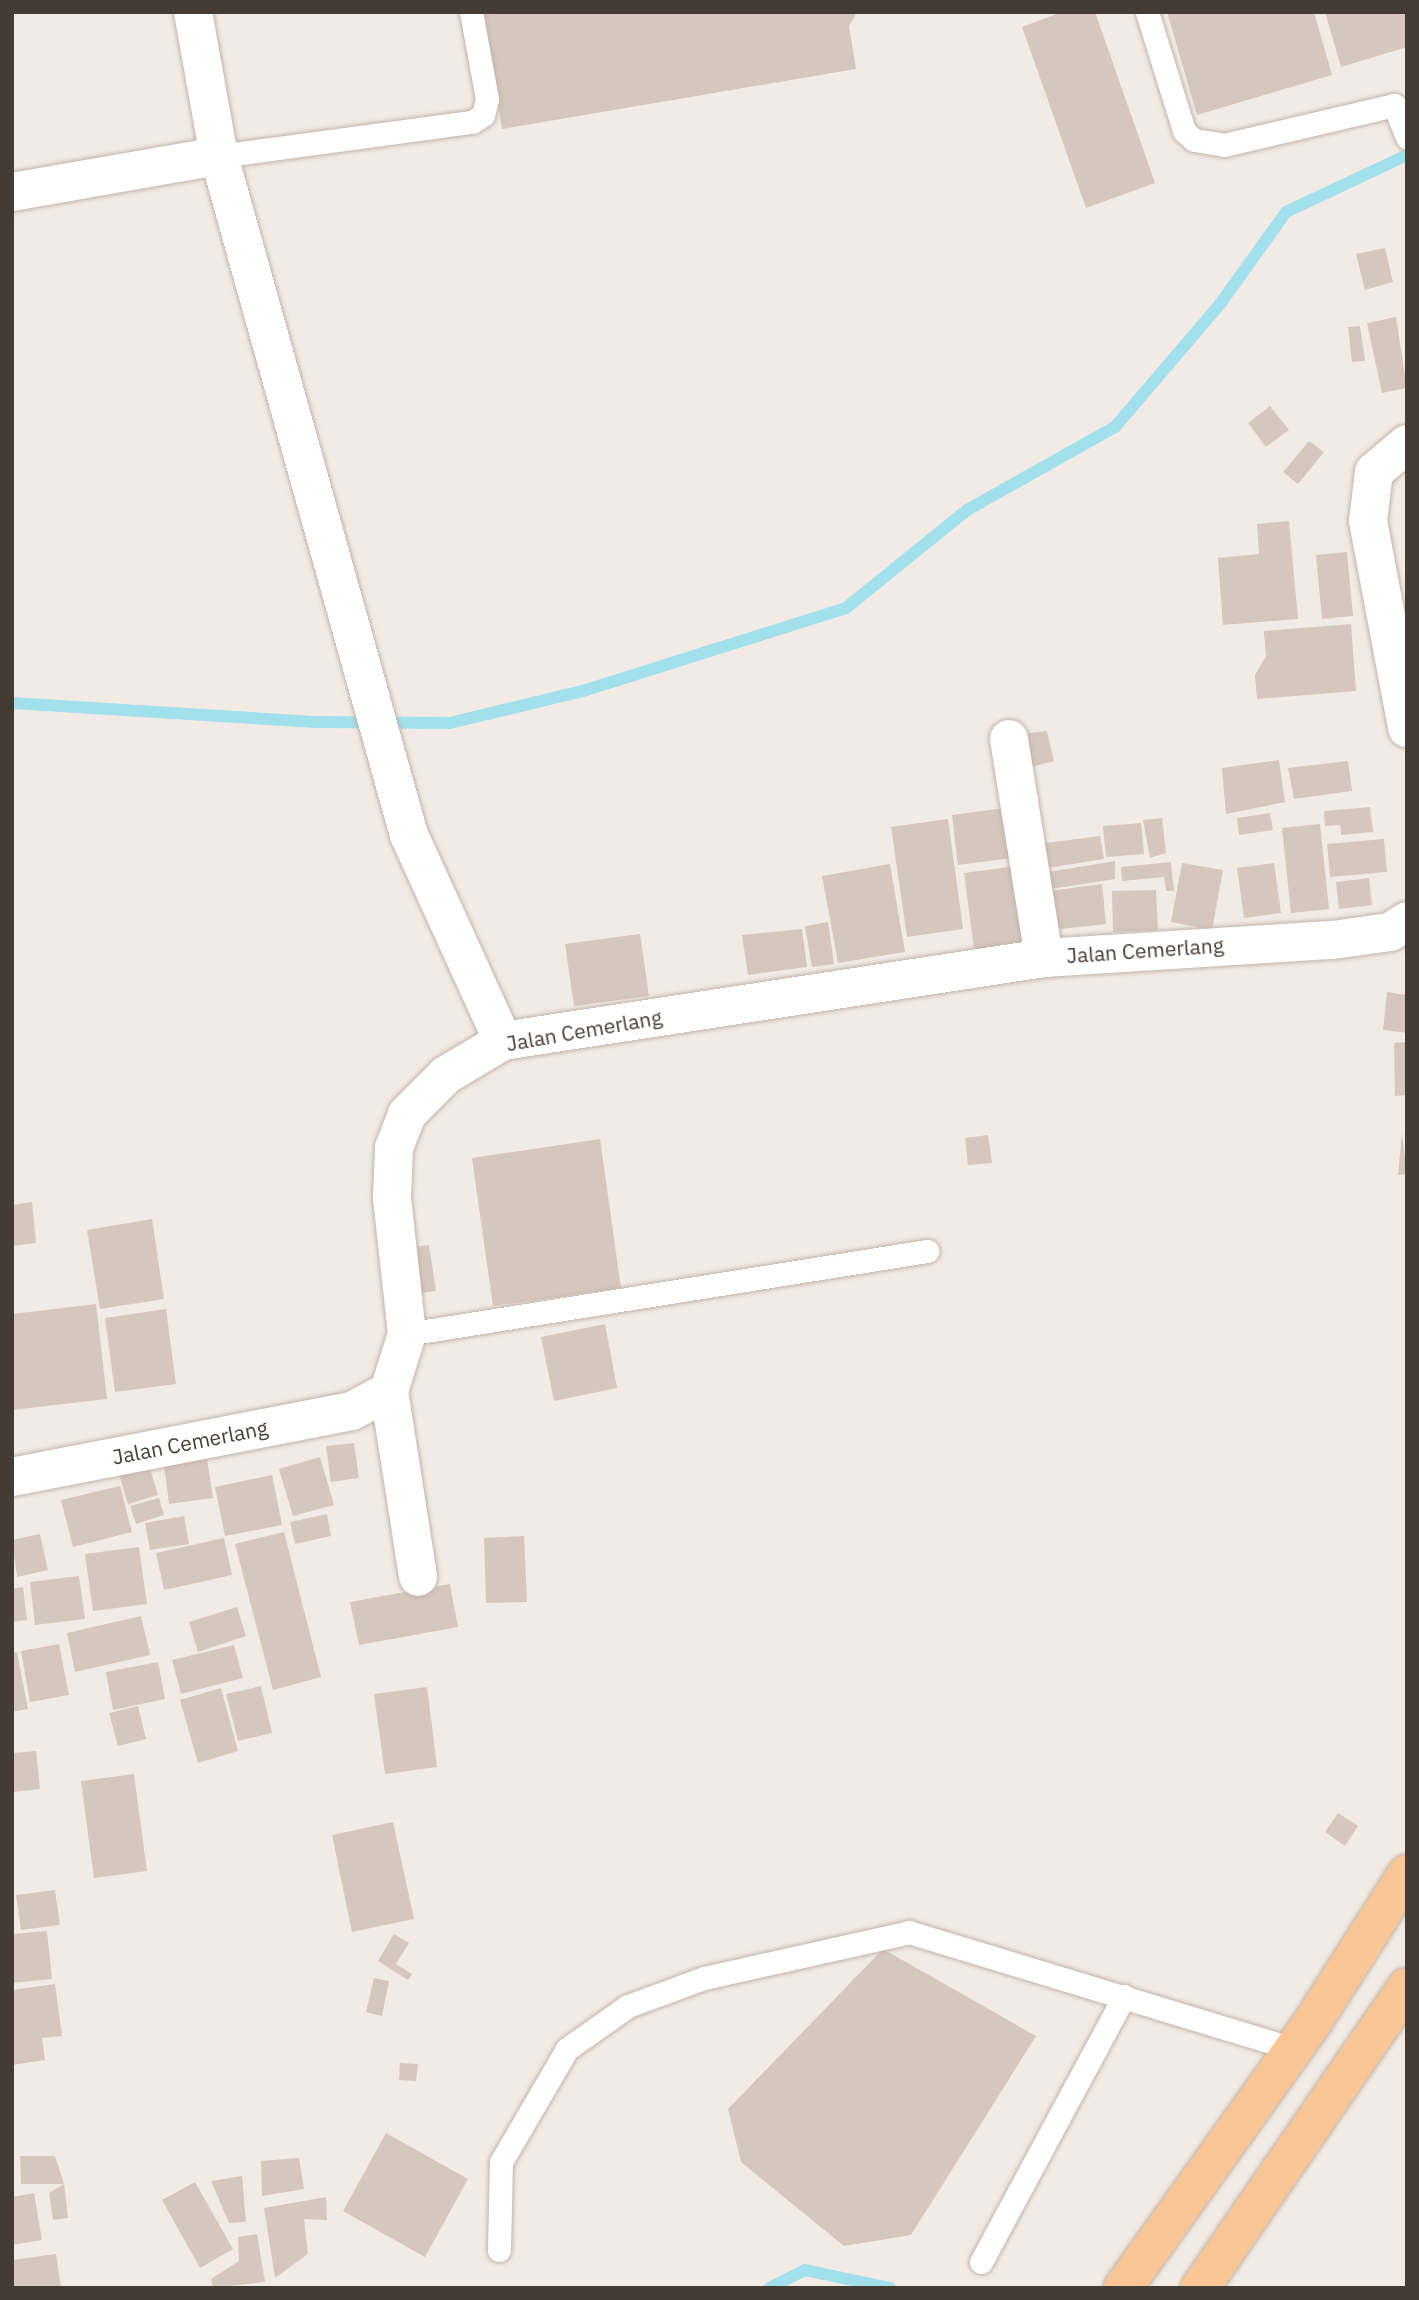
<!DOCTYPE html>
<style>
body{margin:0}
#map{position:relative;width:1419px;height:2300px;overflow:hidden;background:#f2ebe5;font-family:"IBM Plex Sans",sans-serif}
div>[style]{position:absolute}
[style*='--x']{left:calc(var(--x)*1px);top:calc(var(--y)*1px);width:calc(var(--w)*1px);rotate:calc(var(--a)*1deg)}
.stream>*{height:12px;margin:-6px;padding:0 6px;transform-origin:6px;border-radius:6px;background:#a3e0ed}
.building>*{inset:0;background:#d6c7be}
.roads{filter:drop-shadow(0 0 2px #c0b4ab) drop-shadow(0 0 2px #c0b4ab)}
.lane>*{height:23px;margin:-11.5px;padding:0 11.5px;transform-origin:11.5px;border-radius:11.5px;background:#fff}
.street>*{height:38px;margin:-19px;padding:0 19px;transform-origin:19px;border-radius:19px;background:#fff}
.primary>*{height:38px;margin:-19px;padding:0 19px;transform-origin:19px;border-radius:19px;background:#fac696}
span{translate:-50% -50%;white-space:nowrap;text-align:center;line-height:1.15;-webkit-text-stroke:5px #fff;paint-order:stroke}
.street-label{font-size:21px;color:#443b35}
.frame{position:absolute;inset:0;border:14px solid #443b35;pointer-events:none}
</style>
<div id="map">
<div class="stream">
<div style="--x:12;--y:703;--w:307;--a:3.6"></div>
<div style="--x:318;--y:722;--w:132;--a:0.4"></div>
<div style="--x:450;--y:723;--w:140;--a:-13.6"></div>
<div style="--x:586;--y:690;--w:273;--a:-17.5"></div>
<div style="--x:846;--y:608;--w:156;--a:-39"></div>
<div style="--x:967;--y:510;--w:170;--a:-29.3"></div>
<div style="--x:1115;--y:427;--w:162;--a:-49.5"></div>
<div style="--x:1220;--y:304;--w:113;--a:-54.3"></div>
<div style="--x:1286;--y:212;--w:134;--a:-25.2"></div>
<div style="--x:769;--y:2288;--w:40;--a:-26.6"></div>
<div style="--x:805;--y:2270;--w:87;--a:12"></div>
</div>
<div class="building">
<div style="clip-path:polygon(484px 12px,857px 12px,849px 26px,856px 69px,502px 129px)"></div>
<div style="clip-path:polygon(1062px 12px,1095px 12px,1155px 183px,1086px 208px,1022px 27px)"></div>
<div style="clip-path:polygon(1167px 12px,1314px 12px,1332px 75px,1197px 115px)"></div>
<div style="clip-path:polygon(1325px 12px,1407px 12px,1407px 47px,1341px 67px)"></div>
<div style="clip-path:polygon(1385px 248px,1393px 282px,1365px 290px,1356px 254px)"></div>
<div style="clip-path:polygon(1396px 317px,1407px 388px,1382px 393px,1367px 323px)"></div>
<div style="clip-path:polygon(1360px 326px,1365px 361px,1352px 362px,1348px 327px)"></div>
<div style="clip-path:polygon(1270px 406px,1289px 430px,1266px 447px,1248px 423px)"></div>
<div style="clip-path:polygon(1309px 441px,1324px 452px,1298px 484px,1283px 472px)"></div>
<div style="clip-path:polygon(1289px 521px,1298px 619px,1223px 625px,1218px 558px,1259px 554px,1257px 524px)"></div>
<div style="clip-path:polygon(1347px 552px,1353px 616px,1322px 619px,1316px 555px)"></div>
<div style="clip-path:polygon(1351px 624px,1356px 691px,1257px 699px,1255px 675px,1266px 656px,1264px 631px)"></div>
<div style="clip-path:polygon(1047px 731px,1054px 761px,1028px 768px,1020px 734px)"></div>
<div style="clip-path:polygon(1279px 760px,1285px 802px,1226px 814px,1222px 768px)"></div>
<div style="clip-path:polygon(1348px 761px,1352px 791px,1294px 799px,1288px 768px)"></div>
<div style="clip-path:polygon(1012px 807px,1019px 857px,958px 865px,952px 815px)"></div>
<div style="clip-path:polygon(1370px 807px,1373px 832px,1341px 835px,1340px 825px,1325px 826px,1324px 811px)"></div>
<div style="clip-path:polygon(1270px 813px,1273px 830px,1239px 835px,1237px 818px)"></div>
<div style="clip-path:polygon(1162px 818px,1166px 853px,1150px 858px,1143px 820px)"></div>
<div style="clip-path:polygon(948px 819px,963px 929px,907px 937px,891px 827px)"></div>
<div style="clip-path:polygon(1141px 823px,1144px 854px,1106px 857px,1103px 826px)"></div>
<div style="clip-path:polygon(1320px 824px,1329px 909px,1291px 913px,1282px 828px)"></div>
<div style="clip-path:polygon(1100px 836px,1104px 859px,1041px 869px,1038px 844px)"></div>
<div style="clip-path:polygon(1384px 839px,1387px 872px,1330px 877px,1327px 844px)"></div>
<div style="clip-path:polygon(1115px 861px,1115px 879px,1045px 890px,1042px 873px)"></div>
<div style="clip-path:polygon(1171px 862px,1174px 891px,1166px 891px,1164px 877px,1122px 881px,1121px 867px)"></div>
<div style="clip-path:polygon(1182px 863px,1223px 870px,1212px 930px,1171px 922px)"></div>
<div style="clip-path:polygon(1274px 863px,1281px 913px,1244px 918px,1237px 868px)"></div>
<div style="clip-path:polygon(890px 864px,905px 952px,838px 963px,822px 876px)"></div>
<div style="clip-path:polygon(1024px 865px,1034px 942px,974px 949px,964px 873px)"></div>
<div style="clip-path:polygon(1369px 878px,1372px 905px,1339px 909px,1336px 882px)"></div>
<div style="clip-path:polygon(1102px 884px,1106px 924px,1052px 930px,1049px 891px)"></div>
<div style="clip-path:polygon(1156px 890px,1158px 930px,1113px 932px,1112px 891px)"></div>
<div style="clip-path:polygon(828px 922px,834px 964px,812px 967px,805px 926px)"></div>
<div style="clip-path:polygon(802px 929px,807px 967px,748px 975px,742px 935px)"></div>
<div style="clip-path:polygon(640px 934px,649px 996px,574px 1006px,565px 944px)"></div>
<div style="clip-path:polygon(1387px 992px,1407px 995px,1407px 1033px,1383px 1030px)"></div>
<div style="clip-path:polygon(1407px 1042px,1407px 1095px,1395px 1096px,1394px 1043px)"></div>
<div style="clip-path:polygon(1402px 1133px,1407px 1174px,1398px 1175px)"></div>
<div style="clip-path:polygon(988px 1135px,992px 1163px,968px 1165px,965px 1138px)"></div>
<div style="clip-path:polygon(600px 1139px,621px 1288px,493px 1306px,472px 1158px)"></div>
<div style="clip-path:polygon(32px 1202px,36px 1243px,12px 1246px,12px 1205px)"></div>
<div style="clip-path:polygon(152px 1219px,164px 1299px,100px 1309px,87px 1230px)"></div>
<div style="clip-path:polygon(429px 1245px,436px 1291px,412px 1294px,406px 1248px)"></div>
<div style="clip-path:polygon(96px 1304px,107px 1399px,12px 1410px,12px 1314px)"></div>
<div style="clip-path:polygon(166px 1309px,176px 1384px,115px 1392px,105px 1318px)"></div>
<div style="clip-path:polygon(605px 1324px,617px 1388px,554px 1401px,541px 1337px)"></div>
<div style="clip-path:polygon(354px 1443px,359px 1478px,331px 1482px,326px 1446px)"></div>
<div style="clip-path:polygon(146px 1455px,158px 1495px,128px 1504px,116px 1464px)"></div>
<div style="clip-path:polygon(320px 1457px,334px 1505px,293px 1516px,279px 1469px)"></div>
<div style="clip-path:polygon(207px 1459px,213px 1498px,169px 1504px,164px 1465px)"></div>
<div style="clip-path:polygon(272px 1475px,282px 1525px,225px 1536px,215px 1487px)"></div>
<div style="clip-path:polygon(120px 1486px,132px 1532px,73px 1547px,61px 1500px)"></div>
<div style="clip-path:polygon(159px 1498px,164px 1515px,136px 1524px,130px 1506px)"></div>
<div style="clip-path:polygon(327px 1514px,331px 1536px,295px 1544px,290px 1522px)"></div>
<div style="clip-path:polygon(184px 1516px,189px 1544px,150px 1550px,145px 1523px)"></div>
<div style="clip-path:polygon(284px 1532px,321px 1677px,273px 1690px,235px 1544px)"></div>
<div style="clip-path:polygon(40px 1534px,48px 1570px,17px 1577px,12px 1540px)"></div>
<div style="clip-path:polygon(524px 1536px,527px 1602px,486px 1603px,484px 1538px)"></div>
<div style="clip-path:polygon(224px 1538px,232px 1575px,164px 1590px,156px 1553px)"></div>
<div style="clip-path:polygon(139px 1547px,147px 1604px,93px 1611px,85px 1554px)"></div>
<div style="clip-path:polygon(79px 1576px,85px 1619px,35px 1625px,30px 1582px)"></div>
<div style="clip-path:polygon(450px 1584px,458px 1627px,359px 1645px,350px 1602px)"></div>
<div style="clip-path:polygon(23px 1587px,27px 1620px,12px 1622px,12px 1589px)"></div>
<div style="clip-path:polygon(237px 1607px,246px 1636px,198px 1652px,189px 1622px)"></div>
<div style="clip-path:polygon(141px 1616px,150px 1655px,75px 1672px,67px 1633px)"></div>
<div style="clip-path:polygon(59px 1644px,69px 1695px,30px 1702px,21px 1651px)"></div>
<div style="clip-path:polygon(234px 1645px,243px 1678px,181px 1694px,172px 1660px)"></div>
<div style="clip-path:polygon(17px 1652px,28px 1709px,12px 1712px,12px 1653px)"></div>
<div style="clip-path:polygon(158px 1662px,165px 1699px,113px 1710px,106px 1672px)"></div>
<div style="clip-path:polygon(261px 1686px,272px 1733px,238px 1741px,226px 1694px)"></div>
<div style="clip-path:polygon(427px 1687px,437px 1767px,385px 1774px,374px 1694px)"></div>
<div style="clip-path:polygon(221px 1688px,238px 1751px,198px 1763px,180px 1700px)"></div>
<div style="clip-path:polygon(138px 1706px,146px 1739px,118px 1746px,109px 1713px)"></div>
<div style="clip-path:polygon(36px 1751px,40px 1789px,12px 1792px,12px 1753px)"></div>
<div style="clip-path:polygon(134px 1774px,147px 1871px,94px 1878px,81px 1781px)"></div>
<div style="clip-path:polygon(1338px 1813px,1358px 1826px,1345px 1846px,1325px 1832px)"></div>
<div style="clip-path:polygon(393px 1822px,414px 1919px,352px 1932px,332px 1835px)"></div>
<div style="clip-path:polygon(55px 1890px,60px 1925px,21px 1930px,16px 1895px)"></div>
<div style="clip-path:polygon(47px 1931px,52px 1979px,12px 1983px,12px 1934px)"></div>
<div style="clip-path:polygon(394px 1934px,409px 1943px,396px 1964px,412px 1974px,408px 1980px,378px 1961px)"></div>
<div style="clip-path:polygon(883px 1949px,1036px 2036px,911px 2235px,844px 2246px,741px 2162px,728px 2109px)"></div>
<div style="clip-path:polygon(374px 1978px,389px 1981px,382px 2016px,366px 2012px)"></div>
<div style="clip-path:polygon(55px 1984px,62px 2036px,42px 2038px,45px 2060px,12px 2065px,12px 1990px)"></div>
<div style="clip-path:polygon(400px 2063px,418px 2064px,416px 2081px,399px 2080px)"></div>
<div style="clip-path:polygon(386px 2133px,468px 2179px,425px 2257px,343px 2211px)"></div>
<div style="clip-path:polygon(20px 2156px,55px 2156px,64px 2184px,68px 2218px,53px 2220px,49px 2193px,64px 2184px,21px 2184px)"></div>
<div style="clip-path:polygon(299px 2158px,304px 2189px,262px 2196px,261px 2161px)"></div>
<div style="clip-path:polygon(242px 2176px,246px 2222px,229px 2223px,211px 2181px)"></div>
<div style="clip-path:polygon(195px 2182px,233px 2249px,200px 2268px,162px 2200px)"></div>
<div style="clip-path:polygon(34px 2193px,42px 2240px,12px 2245px,12px 2197px)"></div>
<div style="clip-path:polygon(326px 2197px,327px 2220px,304px 2219px,308px 2254px,275px 2278px,264px 2208px)"></div>
<div style="clip-path:polygon(257px 2234px,265px 2282px,213px 2288px,211px 2279px,239px 2261px,238px 2237px)"></div>
<div style="clip-path:polygon(56px 2254px,61px 2288px,12px 2288px,12px 2260px)"></div>
</div>
<div class="roads">
<div class="lane">
<div style="--x:1147;--y:12;--w:125;--a:72.7"></div>
<div style="--x:1184;--y:131;--w:13;--a:42"></div>
<div style="--x:1194;--y:140;--w:30;--a:9"></div>
<div style="--x:1224;--y:145;--w:175;--a:-13.2"></div>
<div style="--x:1394;--y:105;--w:35;--a:68"></div>
<div style="--x:219;--y:156;--w:255;--a:-7.7"></div>
<div style="--x:472;--y:122;--w:13;--a:-32"></div>
<div style="--x:483;--y:115;--w:16;--a:-76"></div>
<div style="--x:487;--y:99;--w:88;--a:-100.4"></div>
<div style="--x:407;--y:1334;--w:527;--a:-9.07"></div>
<div style="--x:499;--y:2250;--w:88;--a:-88.7"></div>
<div style="--x:501;--y:2162;--w:131;--a:-59.7"></div>
<div style="--x:567;--y:2049;--w:75;--a:-35.2"></div>
<div style="--x:628;--y:2006;--w:81;--a:-20.2"></div>
<div style="--x:704;--y:1978;--w:210;--a:-12.6"></div>
<div style="--x:909;--y:1932;--w:401;--a:16.9"></div>
<div style="--x:981;--y:2262;--w:302;--a:-61.7"></div>
</div>
<div class="street">
<div style="--x:193;--y:12;--w:146;--a:79.8"></div>
<div style="--x:219;--y:156;--w:705;--a:74.37"></div>
<div style="--x:409;--y:835;--w:226;--a:65.5"></div>
<div style="--x:12;--y:192;--w:210;--a:-9.9"></div>
<div style="--x:1407;--y:444;--w:43;--a:139.7"></div>
<div style="--x:1374;--y:472;--w:49;--a:97"></div>
<div style="--x:1368;--y:521;--w:211;--a:79.3"></div>
<div style="--x:1009;--y:739;--w:222;--a:80.9"></div>
<div style="--x:389;--y:1391;--w:188;--a:81.1"></div>
<div style="--x:12;--y:1477;--w:346;--a:-11"></div>
<div style="--x:352;--y:1411;--w:42;--a:-28.4"></div>
<div style="--x:389;--y:1391;--w:60;--a:-72.5"></div>
<div style="--x:407;--y:1334;--w:137;--a:-96.3"></div>
<div style="--x:392;--y:1198;--w:50;--a:-87.7"></div>
<div style="--x:394;--y:1148;--w:36;--a:-69"></div>
<div style="--x:407;--y:1114;--w:55;--a:-45"></div>
<div style="--x:446;--y:1075;--w:66;--a:-30.8"></div>
<div style="--x:503;--y:1041;--w:547;--a:-8.72"></div>
<div style="--x:1044;--y:958;--w:290;--a:-3.6"></div>
<div style="--x:1333;--y:940;--w:58;--a:-8"></div>
<div style="--x:1390;--y:932;--w:20;--a:-33"></div>
</div>
<div class="primary">
<div style="--x:1123;--y:2288;--w:325;--a:-54.5"></div>
<div style="--x:1312;--y:2023;--w:177;--a:-57.5"></div>
<div style="--x:1200;--y:2288;--w:365;--a:-55.5"></div>
</div>
</div>
<div class="street-label">
<span style="left:1145px;top:950px;rotate:-4deg">Jalan Cemerlang</span>
<span style="left:584px;top:1030px;rotate:-10deg">Jalan Cemerlang</span>
<span style="left:190px;top:1442px;rotate:-11deg">Jalan Cemerlang</span>
</div>
<div class="frame"></div>
</div>
